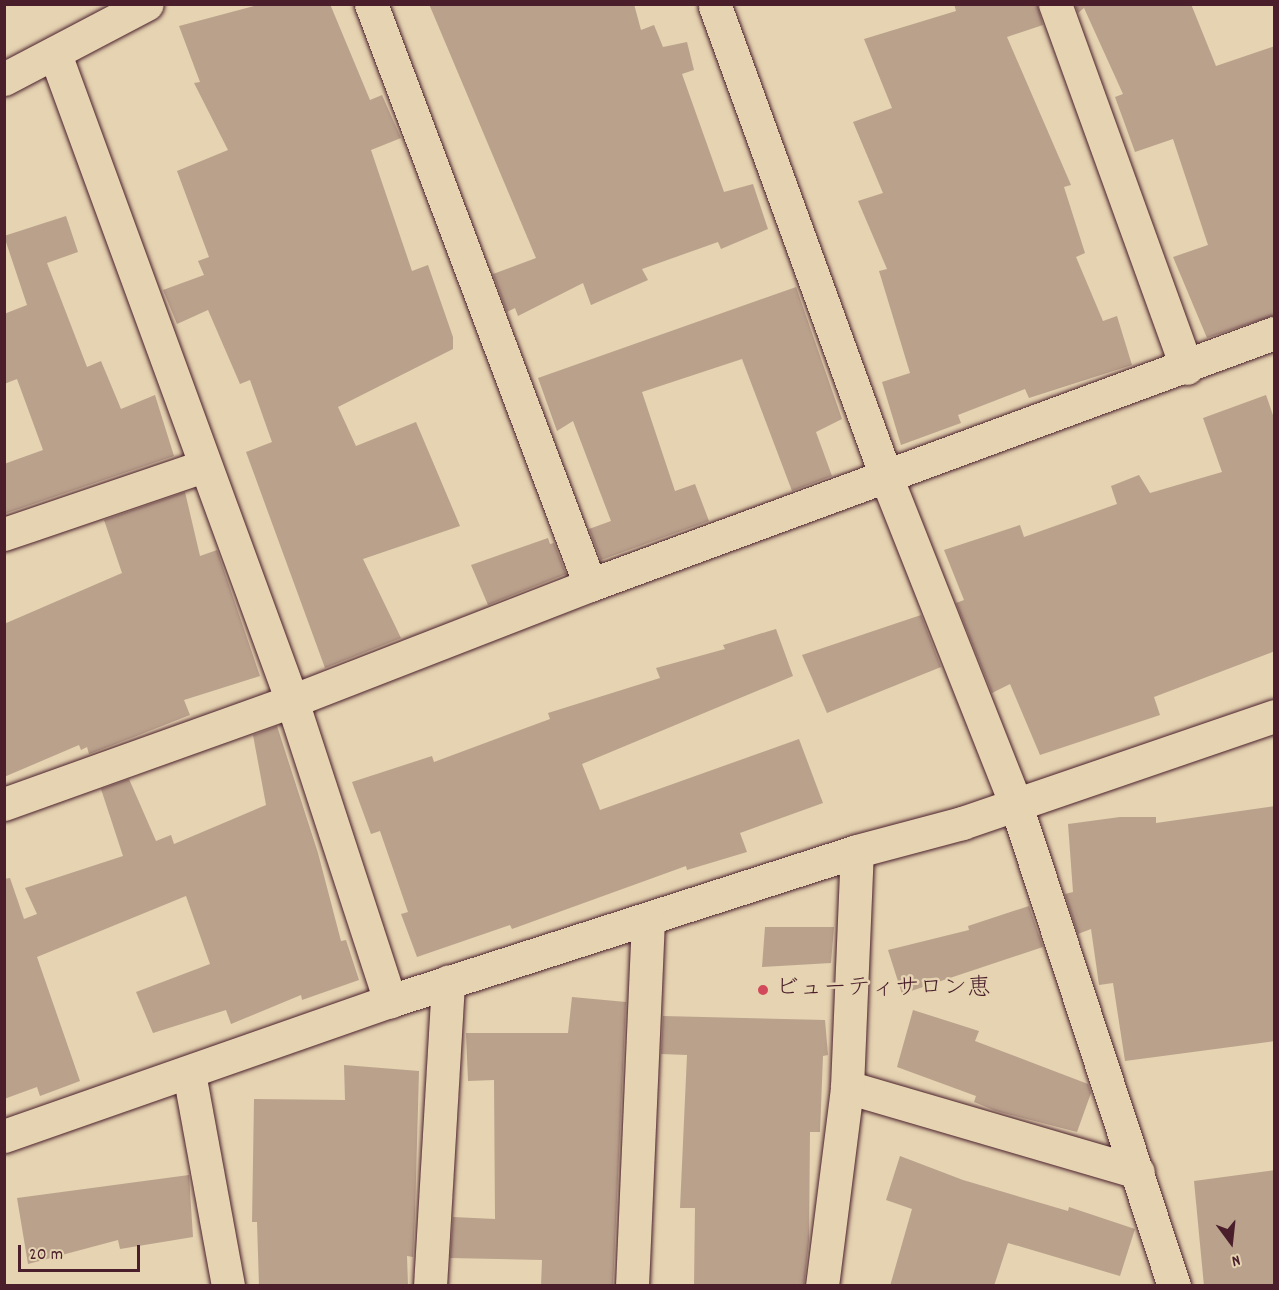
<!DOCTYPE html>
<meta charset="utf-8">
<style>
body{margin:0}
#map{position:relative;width:1279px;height:1290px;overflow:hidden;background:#e5d3b1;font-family:Dekko,"Klee One",sans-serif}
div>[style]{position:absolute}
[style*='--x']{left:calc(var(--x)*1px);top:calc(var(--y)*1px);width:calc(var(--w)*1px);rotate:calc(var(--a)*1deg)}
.building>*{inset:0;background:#baa18c}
.roads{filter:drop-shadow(0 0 2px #4a1f2b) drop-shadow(0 0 2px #4a1f2b)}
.minor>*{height:33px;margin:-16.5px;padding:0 16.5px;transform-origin:16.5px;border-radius:16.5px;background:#e5d3b1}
.dots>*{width:16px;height:16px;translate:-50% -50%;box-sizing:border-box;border:3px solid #e5d3b1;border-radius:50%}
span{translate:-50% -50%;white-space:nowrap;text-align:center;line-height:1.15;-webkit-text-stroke:5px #e5d3b1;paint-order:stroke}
.poi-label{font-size:24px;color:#4a1f2b}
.left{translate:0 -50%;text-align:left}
.frame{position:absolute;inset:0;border:6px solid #4a1f2b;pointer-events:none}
.north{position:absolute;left:1201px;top:1212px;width:60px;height:60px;-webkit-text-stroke:4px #e5d3b1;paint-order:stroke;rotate:165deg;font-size:16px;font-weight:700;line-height:24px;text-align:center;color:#4a1f2b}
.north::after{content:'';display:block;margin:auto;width:21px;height:27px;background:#4a1f2b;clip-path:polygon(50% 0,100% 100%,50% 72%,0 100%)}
.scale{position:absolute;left:18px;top:1245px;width:122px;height:27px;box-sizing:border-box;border:3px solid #4a1f2b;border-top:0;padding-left:8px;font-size:18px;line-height:21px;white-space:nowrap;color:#4a1f2b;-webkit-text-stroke:4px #e5d3b1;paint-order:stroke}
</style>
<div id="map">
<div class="building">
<div style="clip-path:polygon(262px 4px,330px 4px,370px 100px,382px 95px,401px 138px,371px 150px,412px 271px,428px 265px,453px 337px,453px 349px,338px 407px,356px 446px,416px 422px,460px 526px,363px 559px,401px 638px,325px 668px,246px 452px,272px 442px,250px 380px,240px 384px,208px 310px,177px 324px,163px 290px,204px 275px,198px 261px,209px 257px,177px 171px,228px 150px,194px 83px,200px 82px,179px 26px)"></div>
<div style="clip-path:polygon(429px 4px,634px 4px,641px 30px,654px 25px,663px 47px,687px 42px,694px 70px,682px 74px,724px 192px,753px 184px,768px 229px,721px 249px,718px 242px,642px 269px,648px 280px,591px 305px,583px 283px,518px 316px,515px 308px,507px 312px,493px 274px,536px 258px)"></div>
<div style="clip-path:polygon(954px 4px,1037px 4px,1043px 25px,1007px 37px,1071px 185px,1064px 187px,1085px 253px,1076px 257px,1103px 321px,1117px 316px,1132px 365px,1029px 398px,1025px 389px,958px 415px,961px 423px,901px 445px,882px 382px,910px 373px,879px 271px,887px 269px,858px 201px,883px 193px,853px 122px,892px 108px,864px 39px,956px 11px)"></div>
<div style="clip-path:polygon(1075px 4px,1191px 4px,1216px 66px,1275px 46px,1275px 315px,1207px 338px,1173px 257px,1208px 245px,1173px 139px,1135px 152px,1115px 97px,1123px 94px,1084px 8px,1078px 13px)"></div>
<div style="clip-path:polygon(66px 216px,78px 252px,47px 263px,87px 367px,101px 361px,121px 409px,155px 395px,174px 456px,4px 514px,4px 464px,43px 450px,17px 379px,4px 384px,4px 314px,27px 305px,4px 236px)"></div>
<div style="clip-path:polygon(796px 287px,842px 419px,816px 432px,832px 476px,792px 491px,742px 359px,642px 392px,675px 491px,695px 484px,709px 521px,601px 560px,589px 529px,611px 521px,573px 421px,557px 431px,538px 378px)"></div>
<div style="clip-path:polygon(1266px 395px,1275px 421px,1275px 651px,1154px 697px,1160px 715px,1040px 755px,1010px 684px,992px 693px,956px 603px,964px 600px,944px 550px,1020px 525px,1024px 537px,1117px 504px,1111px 486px,1139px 475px,1150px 493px,1222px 472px,1203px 418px)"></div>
<div style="clip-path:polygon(185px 492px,200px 556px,217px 550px,260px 676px,184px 700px,190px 715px,134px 737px,89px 754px,87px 747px,81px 750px,79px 745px,4px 777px,4px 624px,122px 573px,104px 520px)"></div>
<div style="clip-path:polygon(548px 538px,550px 544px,554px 543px,566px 574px,488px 605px,471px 565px)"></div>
<div style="clip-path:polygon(921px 615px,941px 667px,827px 713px,802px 655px)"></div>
<div style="clip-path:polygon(776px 629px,793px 676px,582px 764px,600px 810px,799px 739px,823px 803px,740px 833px,747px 852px,687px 870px,686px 866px,512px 929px,510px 925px,417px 957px,401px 914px,408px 912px,380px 831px,371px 834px,352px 782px,432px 756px,434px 762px,550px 719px,548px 713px,660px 678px,656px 668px,725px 649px,723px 645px)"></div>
<div style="clip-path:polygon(277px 726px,318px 853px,341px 941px,346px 940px,359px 980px,302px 1000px,301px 995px,231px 1024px,226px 1010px,153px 1033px,136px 992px,210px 964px,186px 896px,37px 957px,80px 1081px,40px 1096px,37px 1087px,4px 1099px,4px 879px,10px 878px,24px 919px,37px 914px,25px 888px,123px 856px,101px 789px,129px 779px,156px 841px,171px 835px,174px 844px,266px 805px,253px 735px)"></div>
<div style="clip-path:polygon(1275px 806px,1275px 1041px,1125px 1061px,1113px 983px,1099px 985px,1091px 929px,1078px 934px,1065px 894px,1073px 892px,1068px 824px,1120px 817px,1156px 817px,1156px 823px)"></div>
<div style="clip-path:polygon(1029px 906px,1043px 947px,902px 994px,888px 950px,969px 930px,968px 926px)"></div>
<div style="clip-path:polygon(765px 927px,834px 927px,831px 963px,762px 967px)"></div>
<div style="clip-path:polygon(572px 997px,626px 1002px,613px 1286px,541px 1286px,542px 1260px,450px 1258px,453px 1217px,495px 1219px,494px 1080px,468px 1081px,466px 1033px,568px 1033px)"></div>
<div style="clip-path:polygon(913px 1010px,979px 1031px,975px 1041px,1088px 1084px,1091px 1093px,1077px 1132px,996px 1111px,974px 1102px,976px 1096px,897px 1067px)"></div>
<div style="clip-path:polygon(663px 1016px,825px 1020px,828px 1055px,823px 1056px,820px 1132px,810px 1132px,809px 1240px,804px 1286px,694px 1286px,695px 1208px,680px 1208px,687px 1055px,661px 1054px)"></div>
<div style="clip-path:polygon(344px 1065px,419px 1071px,415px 1215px,413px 1257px,407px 1256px,408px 1286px,259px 1286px,257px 1222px,252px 1222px,254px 1099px,345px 1100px)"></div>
<div style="clip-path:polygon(900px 1156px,963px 1180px,1068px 1211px,1069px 1207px,1135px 1229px,1120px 1276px,1008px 1243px,994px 1286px,890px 1286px,912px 1209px,886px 1200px)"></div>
<div style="clip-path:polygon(1275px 1170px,1275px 1286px,1204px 1286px,1194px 1181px)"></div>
<div style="clip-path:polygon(189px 1175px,193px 1237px,120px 1249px,118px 1240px,28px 1264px,17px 1198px)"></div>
</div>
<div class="roads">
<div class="minor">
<div style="--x:371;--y:4;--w:621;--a:69.35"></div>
<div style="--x:1055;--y:4;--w:387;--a:70.1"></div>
<div style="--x:715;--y:6;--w:503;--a:70.02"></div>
<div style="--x:887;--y:479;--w:351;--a:68.4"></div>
<div style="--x:1016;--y:805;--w:506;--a:71.82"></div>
<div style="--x:55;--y:54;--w:689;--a:69.88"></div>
<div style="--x:292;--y:701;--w:316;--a:71.9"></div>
<div style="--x:4;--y:79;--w:161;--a:-27.7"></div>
<div style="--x:4;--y:534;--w:211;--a:-18.8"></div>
<div style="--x:4;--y:804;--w:306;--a:-19.7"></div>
<div style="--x:292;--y:701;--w:320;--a:-21.3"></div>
<div style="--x:590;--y:585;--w:729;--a:-20.22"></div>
<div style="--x:189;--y:1073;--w:217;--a:79.6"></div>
<div style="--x:847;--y:1087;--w:303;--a:16.3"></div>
<div style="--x:4;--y:1136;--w:409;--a:-19.3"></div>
<div style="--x:390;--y:1001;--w:490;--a:-17.8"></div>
<div style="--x:857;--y:851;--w:109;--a:-14.9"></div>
<div style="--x:962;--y:823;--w:330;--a:-18.9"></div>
<div style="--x:430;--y:1286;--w:305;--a:-86.6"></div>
<div style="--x:632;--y:1286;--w:365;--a:-87.5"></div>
<div style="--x:822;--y:1286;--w:201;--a:-82.8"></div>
<div style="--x:847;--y:1087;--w:236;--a:-87.6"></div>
</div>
</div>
<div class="dots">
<div style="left:763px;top:990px;background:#d1495b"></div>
</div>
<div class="poi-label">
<span class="left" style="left:775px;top:990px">ビューティサロン恵</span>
</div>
<div class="frame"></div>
<div class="north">N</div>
<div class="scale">20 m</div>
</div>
